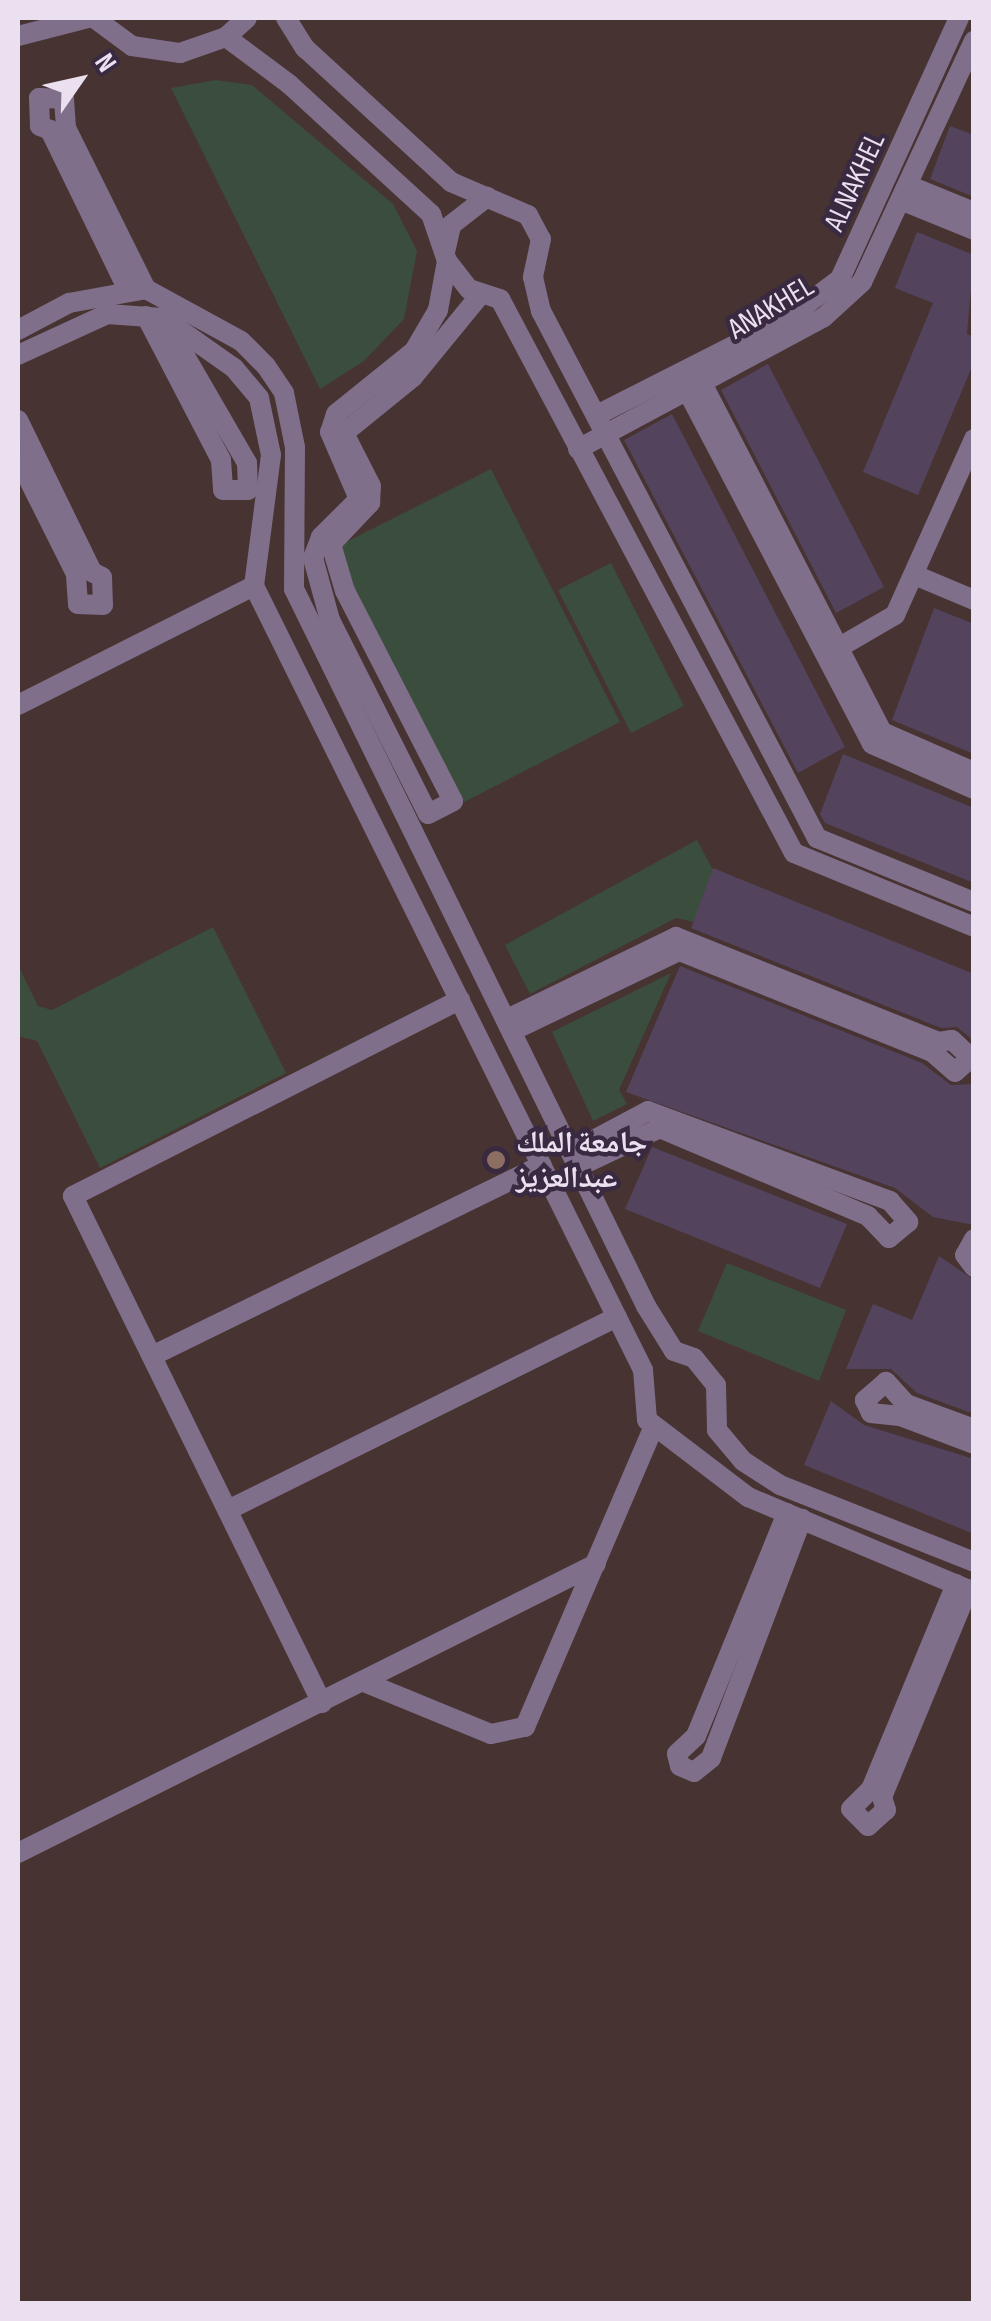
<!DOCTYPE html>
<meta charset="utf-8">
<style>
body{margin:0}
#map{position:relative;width:991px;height:2321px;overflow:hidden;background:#392a42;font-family:"Sofia Sans Condensed","Noto Naskh Arabic",sans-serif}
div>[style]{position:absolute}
.education>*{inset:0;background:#473332}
.green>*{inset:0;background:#3b4d3d}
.building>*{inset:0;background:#53435d}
.minor>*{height:20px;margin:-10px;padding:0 10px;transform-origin:10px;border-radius:10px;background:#806f8b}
.dots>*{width:28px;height:28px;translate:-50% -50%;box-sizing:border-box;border:5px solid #392a42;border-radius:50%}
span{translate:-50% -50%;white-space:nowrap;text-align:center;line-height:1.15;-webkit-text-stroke:9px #392a42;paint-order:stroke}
.street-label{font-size:30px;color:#eae0f0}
.poi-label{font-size:30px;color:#eae0f0;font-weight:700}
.left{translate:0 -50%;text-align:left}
.frame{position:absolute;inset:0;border:20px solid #eae0f0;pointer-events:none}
.north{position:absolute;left:30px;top:30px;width:100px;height:100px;-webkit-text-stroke:8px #392a42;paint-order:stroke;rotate:56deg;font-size:28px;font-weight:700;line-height:40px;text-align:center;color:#eae0f0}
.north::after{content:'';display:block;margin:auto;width:35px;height:45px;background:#eae0f0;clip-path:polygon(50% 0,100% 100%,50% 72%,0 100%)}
</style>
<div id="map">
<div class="education">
<i style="clip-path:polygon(18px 18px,973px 18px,973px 2303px,18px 2303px)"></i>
</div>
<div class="green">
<i style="clip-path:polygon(216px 80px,252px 85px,393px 204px,417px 251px,404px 319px,364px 361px,320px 389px,171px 88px)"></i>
<i style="clip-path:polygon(491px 469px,620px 722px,464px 802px,334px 548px)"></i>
<i style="clip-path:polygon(611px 563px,684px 706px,631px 733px,558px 590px)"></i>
<i style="clip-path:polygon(697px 840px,713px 870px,694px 922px,676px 918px,530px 994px,505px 945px)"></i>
<i style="clip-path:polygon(213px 927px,286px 1073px,100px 1168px,37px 1041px,18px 1036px,18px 965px,38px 1006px,52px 1010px)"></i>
<i style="clip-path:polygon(671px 973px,619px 1090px,627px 1104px,593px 1121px,552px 1032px)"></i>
<i style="clip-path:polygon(727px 1263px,846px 1310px,819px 1381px,698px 1331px)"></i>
</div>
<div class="building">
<i style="clip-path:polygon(950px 126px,974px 135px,974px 197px,930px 179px)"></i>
<i style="clip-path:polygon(917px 232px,974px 255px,967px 334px,974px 337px,974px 362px,918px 495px,863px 472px,933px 303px,895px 288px)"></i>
<i style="clip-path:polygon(768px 364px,884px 587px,836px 613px,721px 390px)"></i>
<i style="clip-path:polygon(672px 414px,845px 747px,798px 773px,624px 440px)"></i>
<i style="clip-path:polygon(934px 608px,974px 624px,974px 754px,892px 720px)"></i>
<i style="clip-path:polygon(843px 754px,974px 808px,974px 883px,825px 823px,820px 814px)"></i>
<i style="clip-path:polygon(713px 868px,974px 974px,974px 1041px,957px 1027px,941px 1028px,691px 928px)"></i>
<i style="clip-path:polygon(680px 966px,922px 1063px,951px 1085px,974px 1084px,974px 1225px,933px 1217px,895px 1188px,626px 1092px)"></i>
<i style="clip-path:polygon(652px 1147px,847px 1224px,820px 1288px,625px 1209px)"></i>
<i style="clip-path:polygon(939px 1256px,974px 1280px,974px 1414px,917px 1393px,891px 1369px,846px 1369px,873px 1304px,912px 1320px)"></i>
<i style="clip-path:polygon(831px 1401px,864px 1425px,974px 1459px,974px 1534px,804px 1465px)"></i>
</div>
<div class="minor">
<i style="left:94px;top:18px;width:47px;rotate:36.4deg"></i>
<i style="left:132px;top:46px;width:49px;rotate:8.3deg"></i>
<i style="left:180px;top:53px;width:49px;rotate:-19.2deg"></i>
<i style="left:226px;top:37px;width:28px;rotate:-42deg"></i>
<i style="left:286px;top:18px;width:36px;rotate:58deg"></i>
<i style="left:305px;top:48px;width:198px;rotate:42.5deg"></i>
<i style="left:451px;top:182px;width:84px;rotate:23.2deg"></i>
<i style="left:528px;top:215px;width:27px;rotate:62deg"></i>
<i style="left:541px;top:239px;width:39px;rotate:102deg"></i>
<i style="left:533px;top:277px;width:35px;rotate:77deg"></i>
<i style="left:541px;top:311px;width:595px;rotate:62.36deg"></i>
<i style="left:817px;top:838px;width:170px;rotate:22.2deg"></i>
<i style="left:18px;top:36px;width:72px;rotate:-14.4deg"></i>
<i style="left:226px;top:37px;width:79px;rotate:36.7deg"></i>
<i style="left:289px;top:84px;width:193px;rotate:42.5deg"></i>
<i style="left:431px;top:214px;width:50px;rotate:71.2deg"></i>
<i style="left:447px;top:261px;width:36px;rotate:52deg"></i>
<i style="left:469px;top:289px;width:33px;rotate:18deg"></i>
<i style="left:500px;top:299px;width:627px;rotate:62.05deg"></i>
<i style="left:794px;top:853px;width:195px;rotate:22.3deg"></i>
<i style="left:910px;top:186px;width:69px;rotate:22.1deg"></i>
<i style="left:903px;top:201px;width:77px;rotate:22.2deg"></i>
<i style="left:445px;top:252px;width:28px;rotate:-77deg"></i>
<i style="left:451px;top:225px;width:46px;rotate:-37.9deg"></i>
<i style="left:447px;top:261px;width:50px;rotate:100.4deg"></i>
<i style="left:438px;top:310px;width:48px;rotate:120.3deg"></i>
<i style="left:414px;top:351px;width:100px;rotate:141.1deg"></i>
<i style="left:336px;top:414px;width:19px;rotate:108deg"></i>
<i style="left:330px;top:432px;width:73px;rotate:66.6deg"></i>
<i style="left:359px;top:499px;width:54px;rotate:135deg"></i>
<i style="left:321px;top:537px;width:22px;rotate:111deg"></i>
<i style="left:313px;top:558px;width:64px;rotate:74.7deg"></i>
<i style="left:330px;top:620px;width:217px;rotate:63.2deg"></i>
<i style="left:428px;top:814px;width:28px;rotate:-27deg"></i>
<i style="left:453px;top:801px;width:236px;rotate:-117.2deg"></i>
<i style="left:345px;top:591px;width:49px;rotate:-106.6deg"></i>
<i style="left:331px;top:544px;width:57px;rotate:-46.4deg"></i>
<i style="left:370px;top:503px;width:17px;rotate:-87deg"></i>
<i style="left:371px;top:486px;width:59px;rotate:-117deg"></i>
<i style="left:344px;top:433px;width:89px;rotate:-39.1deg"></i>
<i style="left:413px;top:377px;width:106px;rotate:-50.7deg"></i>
<i style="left:127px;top:288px;width:176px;rotate:-116deg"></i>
<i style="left:50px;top:130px;width:11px;rotate:-158deg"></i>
<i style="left:40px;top:126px;width:28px;rotate:-92deg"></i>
<i style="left:39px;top:98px;width:25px;rotate:2deg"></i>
<i style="left:64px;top:99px;width:29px;rotate:86deg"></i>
<i style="left:66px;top:128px;width:180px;rotate:63.6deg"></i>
<i style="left:146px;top:316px;width:162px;rotate:62.5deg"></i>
<i style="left:221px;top:460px;width:30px;rotate:86deg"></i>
<i style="left:223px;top:490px;width:25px"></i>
<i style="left:248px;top:490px;width:27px;rotate:-92deg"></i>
<i style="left:247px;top:463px;width:162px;rotate:-120.1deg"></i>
<i style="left:18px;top:330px;width:58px;rotate:-27.9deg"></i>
<i style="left:69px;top:303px;width:78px;rotate:-10.3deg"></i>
<i style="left:146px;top:289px;width:108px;rotate:28.7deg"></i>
<i style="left:241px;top:341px;width:35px;rotate:45deg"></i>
<i style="left:266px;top:366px;width:32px;rotate:56deg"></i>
<i style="left:284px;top:393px;width:55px;rotate:78.5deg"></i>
<i style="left:295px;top:447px;width:142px;rotate:90.4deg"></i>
<i style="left:294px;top:589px;width:799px;rotate:63.85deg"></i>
<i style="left:646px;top:1306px;width:53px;rotate:58.1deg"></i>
<i style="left:674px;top:1351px;width:21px;rotate:19deg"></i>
<i style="left:694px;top:1358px;width:35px;rotate:51deg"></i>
<i style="left:716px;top:1385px;width:45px;rotate:88.7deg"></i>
<i style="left:717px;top:1430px;width:40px;rotate:50deg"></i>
<i style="left:743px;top:1461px;width:44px;rotate:33deg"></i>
<i style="left:780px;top:1485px;width:209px;rotate:21.6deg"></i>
<i style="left:18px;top:355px;width:98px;rotate:-24.7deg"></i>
<i style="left:107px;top:314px;width:56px;rotate:4.1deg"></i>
<i style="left:163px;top:318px;width:87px;rotate:35.2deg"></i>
<i style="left:234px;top:368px;width:39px;rotate:50deg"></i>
<i style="left:259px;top:398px;width:58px;rotate:78.1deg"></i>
<i style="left:271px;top:455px;width:132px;rotate:97.4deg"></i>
<i style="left:254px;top:586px;width:875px;rotate:63.61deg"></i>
<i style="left:643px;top:1370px;width:50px;rotate:85.4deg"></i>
<i style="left:647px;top:1420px;width:127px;rotate:37.3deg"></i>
<i style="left:748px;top:1497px;width:245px;rotate:22.8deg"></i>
<i style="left:702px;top:383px;width:393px;rotate:62.7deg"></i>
<i style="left:882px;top:732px;width:100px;rotate:23.5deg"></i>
<i style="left:687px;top:390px;width:399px;rotate:62.4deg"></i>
<i style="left:872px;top:744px;width:111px;rotate:23.8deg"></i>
<i style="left:597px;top:415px;width:214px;rotate:-26.9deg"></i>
<i style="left:788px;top:318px;width:65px;rotate:-36.9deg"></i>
<i style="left:840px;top:279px;width:287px;rotate:-65.5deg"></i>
<i style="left:18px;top:420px;width:169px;rotate:64deg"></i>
<i style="left:92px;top:572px;width:11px;rotate:27deg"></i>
<i style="left:102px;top:577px;width:28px;rotate:88deg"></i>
<i style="left:103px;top:605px;width:25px;rotate:-178deg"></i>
<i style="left:78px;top:604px;width:30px;rotate:-94deg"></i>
<i style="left:76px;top:574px;width:130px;rotate:-116.6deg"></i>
<i style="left:578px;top:449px;width:279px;rotate:-28.2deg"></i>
<i style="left:824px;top:317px;width:52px;rotate:-42.6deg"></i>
<i style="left:862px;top:282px;width:266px;rotate:-65.1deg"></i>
<i style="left:917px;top:576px;width:62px;rotate:22.8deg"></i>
<i style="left:838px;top:648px;width:66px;rotate:-30.1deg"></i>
<i style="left:895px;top:615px;width:193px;rotate:-65.8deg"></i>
<i style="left:18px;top:705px;width:264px;rotate:-26.8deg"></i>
<i style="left:507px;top:1019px;width:188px;rotate:-25.9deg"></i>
<i style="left:676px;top:937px;width:283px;rotate:21.8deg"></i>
<i style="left:939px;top:1042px;width:13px;rotate:-9deg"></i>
<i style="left:952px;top:1040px;width:26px;rotate:43deg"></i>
<i style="left:971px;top:1058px;width:21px;rotate:139deg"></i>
<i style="left:955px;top:1072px;width:30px;rotate:-139deg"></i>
<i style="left:932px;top:1052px;width:272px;rotate:-158.2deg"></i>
<i style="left:679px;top:951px;width:185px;rotate:154.4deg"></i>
<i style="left:571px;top:1152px;width:87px;rotate:-28deg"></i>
<i style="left:648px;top:1111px;width:258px;rotate:20.4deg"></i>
<i style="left:890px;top:1201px;width:28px;rotate:49deg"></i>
<i style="left:908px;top:1222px;width:25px;rotate:140deg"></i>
<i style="left:889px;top:1238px;width:30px;rotate:-134deg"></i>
<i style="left:868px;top:1216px;width:226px;rotate:-157.1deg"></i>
<i style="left:660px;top:1128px;width:91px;rotate:154.6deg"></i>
<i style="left:974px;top:1239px;width:18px;rotate:119deg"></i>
<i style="left:965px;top:1255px;width:15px;rotate:53deg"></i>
<i style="left:152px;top:1356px;width:434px;rotate:-26.1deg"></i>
<i style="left:974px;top:1429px;width:72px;rotate:-159.8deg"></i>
<i style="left:906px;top:1404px;width:30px;rotate:-132deg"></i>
<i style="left:886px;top:1382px;width:28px;rotate:139deg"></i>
<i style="left:865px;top:1400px;width:14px;rotate:65deg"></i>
<i style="left:871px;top:1413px;width:29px;rotate:6deg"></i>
<i style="left:900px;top:1416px;width:79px;rotate:20.7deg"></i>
<i style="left:228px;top:1510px;width:434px;rotate:-26.4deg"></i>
<i style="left:787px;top:1513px;width:241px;rotate:112.2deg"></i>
<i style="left:696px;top:1736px;width:26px;rotate:137deg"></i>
<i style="left:677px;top:1754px;width:12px;rotate:76deg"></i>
<i style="left:680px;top:1766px;width:15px;rotate:23deg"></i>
<i style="left:694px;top:1772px;width:22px;rotate:-39deg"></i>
<i style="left:711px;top:1758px;width:256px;rotate:-69.2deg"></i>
<i style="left:956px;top:1584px;width:222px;rotate:112.5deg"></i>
<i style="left:871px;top:1789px;width:28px;rotate:135deg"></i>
<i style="left:851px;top:1809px;width:24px;rotate:45deg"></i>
<i style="left:868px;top:1826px;width:24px;rotate:-42deg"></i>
<i style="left:886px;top:1810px;width:14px;rotate:-107deg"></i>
<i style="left:882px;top:1797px;width:225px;rotate:-67.5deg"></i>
<i style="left:364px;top:1682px;width:137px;rotate:22.3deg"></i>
<i style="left:491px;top:1734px;width:35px;rotate:-12deg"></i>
<i style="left:525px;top:1727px;width:327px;rotate:-66.8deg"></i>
<i style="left:322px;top:1703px;width:565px;rotate:-116.16deg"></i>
<i style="left:73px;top:1196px;width:434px;rotate:-26.9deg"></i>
<i style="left:18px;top:1853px;width:646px;rotate:-26.57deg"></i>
</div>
<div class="dots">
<i style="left:496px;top:1160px;background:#8d6e63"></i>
</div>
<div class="street-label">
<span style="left:855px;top:182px;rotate:-65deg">ALNAKHEL</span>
<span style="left:771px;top:308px;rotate:-31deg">ANAKHEL</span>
</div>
<div class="poi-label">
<span class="left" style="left:516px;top:1160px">جامعة الملك<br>عبدالعزيز</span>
</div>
<div class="frame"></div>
<div class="north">N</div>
</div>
